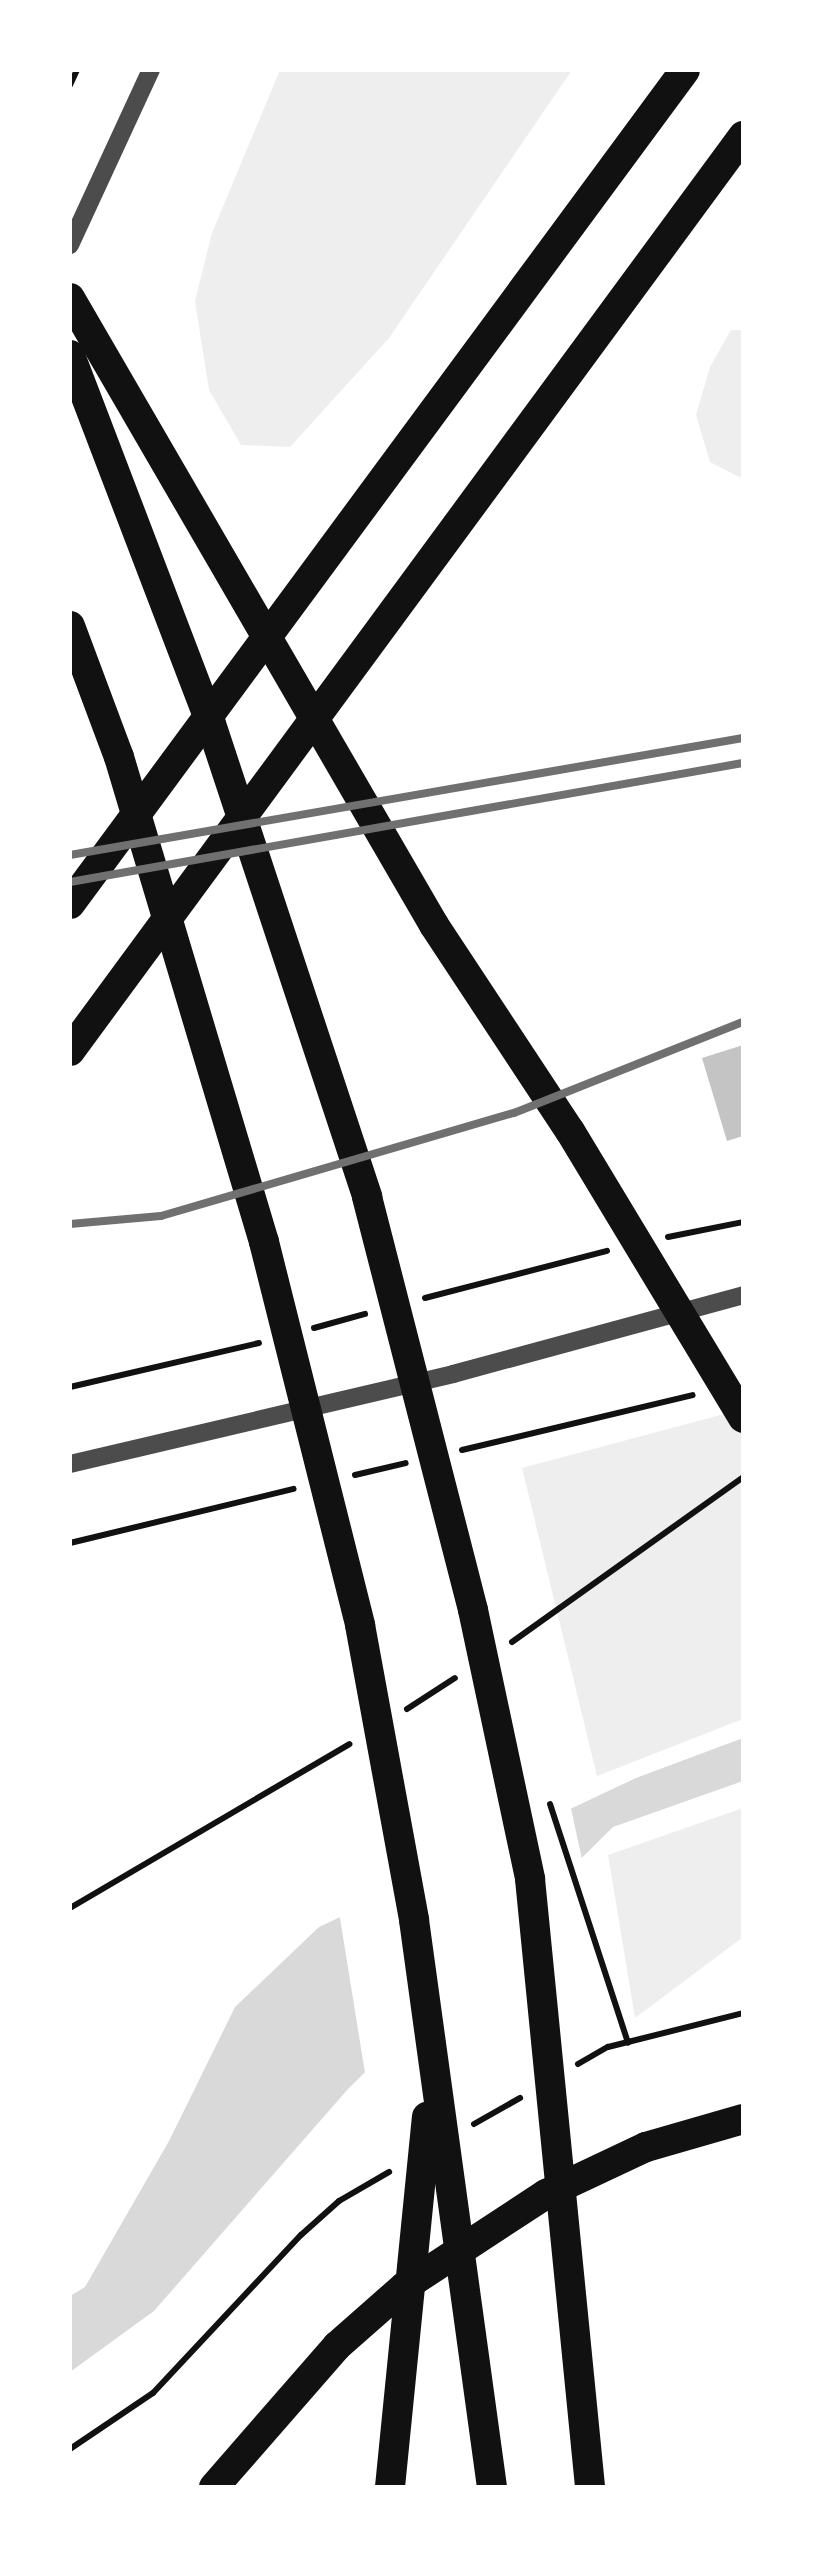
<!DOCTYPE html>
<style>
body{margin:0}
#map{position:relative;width:813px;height:2557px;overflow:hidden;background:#fff;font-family:"Space Grotesk",sans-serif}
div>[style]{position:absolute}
.green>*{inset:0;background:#eee}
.water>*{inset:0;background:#d9d9d9}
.pier>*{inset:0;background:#fff}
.building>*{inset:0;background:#c4c4c4}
.path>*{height:6px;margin:-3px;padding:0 3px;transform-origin:3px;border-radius:3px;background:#111}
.tertiary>*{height:18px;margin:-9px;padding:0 9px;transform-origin:9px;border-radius:9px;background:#4c4c4c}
.motorway>*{height:30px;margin:-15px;padding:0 15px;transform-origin:15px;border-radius:15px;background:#111}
.rail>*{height:8px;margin:-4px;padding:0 4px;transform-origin:4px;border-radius:4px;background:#707070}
span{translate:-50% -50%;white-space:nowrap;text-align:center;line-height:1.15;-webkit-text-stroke:9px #fff;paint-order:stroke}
.frame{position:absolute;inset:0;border:72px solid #fff;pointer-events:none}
</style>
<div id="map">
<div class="green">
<i style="clip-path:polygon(280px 70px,572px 70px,389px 338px,290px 447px,241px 445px,209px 390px,195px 301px,212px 233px)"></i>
<i style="clip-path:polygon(731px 330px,743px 330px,743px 479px,710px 462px,696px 415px,710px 367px)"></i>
<i style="clip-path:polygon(743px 1409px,743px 1719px,597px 1776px,522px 1468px)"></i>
<i style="clip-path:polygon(743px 1808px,743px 1937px,635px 2018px,608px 1855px)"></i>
</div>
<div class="water">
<i style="clip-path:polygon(743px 1738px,743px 1781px,613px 1827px,348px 2089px,154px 2311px,70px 2372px,70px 2296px,85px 2287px,169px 2141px,235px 2007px,319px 1927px,636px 1778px)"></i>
</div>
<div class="pier">
<i style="clip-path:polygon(570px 1804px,583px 1864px,366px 2079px,339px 1912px)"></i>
</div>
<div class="building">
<i style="clip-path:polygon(743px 1045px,743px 1136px,727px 1141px,702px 1058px)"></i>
</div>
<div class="path">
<i style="left:70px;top:85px;width:17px;rotate:-65deg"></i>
<i style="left:668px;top:1237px;width:76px;rotate:-11.3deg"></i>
<i style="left:425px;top:1298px;width:188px;rotate:-14.5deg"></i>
<i style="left:314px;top:1328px;width:53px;rotate:-15.4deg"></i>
<i style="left:70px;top:1387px;width:194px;rotate:-13.1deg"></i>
<i style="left:462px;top:1450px;width:237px;rotate:-13.4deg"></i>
<i style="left:355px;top:1475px;width:52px;rotate:-13.2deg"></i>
<i style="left:70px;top:1543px;width:230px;rotate:-13.6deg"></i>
<i style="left:512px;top:1642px;width:284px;rotate:-35.5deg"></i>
<i style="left:407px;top:1709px;width:57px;rotate:-32.9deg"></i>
<i style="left:550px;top:1804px;width:251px;rotate:71.9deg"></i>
<i style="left:70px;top:1908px;width:324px;rotate:-30.4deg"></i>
<i style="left:578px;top:2064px;width:34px;rotate:-30deg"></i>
<i style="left:608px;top:2047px;width:139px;rotate:-14.1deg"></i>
<i style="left:474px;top:2124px;width:53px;rotate:-29.5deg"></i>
<i style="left:70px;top:2449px;width:100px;rotate:-34deg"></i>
<i style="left:153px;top:2393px;width:216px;rotate:-46.9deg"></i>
<i style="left:301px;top:2235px;width:51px;rotate:-41.8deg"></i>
<i style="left:339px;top:2201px;width:58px;rotate:-30.1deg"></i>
</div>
<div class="tertiary">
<i style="left:70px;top:245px;width:193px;rotate:-65.2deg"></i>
<i style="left:70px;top:1464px;width:393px;rotate:-13.2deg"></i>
<i style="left:453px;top:1374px;width:301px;rotate:-15.2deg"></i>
</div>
<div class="motorway">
<i style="left:70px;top:298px;width:725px;rotate:59.86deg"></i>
<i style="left:434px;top:925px;width:247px;rotate:56.6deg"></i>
<i style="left:570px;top:1131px;width:335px;rotate:58.9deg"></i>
<i style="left:70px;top:355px;width:395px;rotate:69.1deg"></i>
<i style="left:211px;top:724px;width:498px;rotate:71.7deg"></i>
<i style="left:367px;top:1197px;width:426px;rotate:75.6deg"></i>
<i style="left:473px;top:1610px;width:275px;rotate:78deg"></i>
<i style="left:530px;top:1879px;width:611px;rotate:84.36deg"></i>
<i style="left:70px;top:626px;width:140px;rotate:69.5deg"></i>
<i style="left:119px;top:757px;width:506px;rotate:73.35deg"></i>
<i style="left:264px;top:1242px;width:395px;rotate:75.9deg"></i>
<i style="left:360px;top:1625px;width:300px;rotate:79.6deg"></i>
<i style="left:414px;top:1920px;width:572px;rotate:82.17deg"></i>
<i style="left:70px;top:904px;width:1036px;rotate:-53.59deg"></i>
<i style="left:70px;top:1051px;width:1136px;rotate:-53.66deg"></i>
<i style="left:214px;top:2487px;width:187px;rotate:-48.9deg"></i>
<i style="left:337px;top:2346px;width:89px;rotate:-41.4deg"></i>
<i style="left:404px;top:2287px;width:170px;rotate:-33.2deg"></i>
<i style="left:546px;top:2194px;width:110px;rotate:-25.2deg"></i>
<i style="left:646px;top:2147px;width:101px;rotate:-16.1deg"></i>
<i style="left:390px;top:2487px;width:372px;rotate:-84.3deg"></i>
</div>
<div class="rail">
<i style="left:70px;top:855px;width:683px;rotate:-9.86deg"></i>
<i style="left:70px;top:882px;width:683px;rotate:-10.03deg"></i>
<i style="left:70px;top:1224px;width:91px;rotate:-5deg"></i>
<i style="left:161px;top:1216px;width:368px;rotate:-16.3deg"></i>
<i style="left:514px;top:1113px;width:246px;rotate:-21.7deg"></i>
</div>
<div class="frame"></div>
</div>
